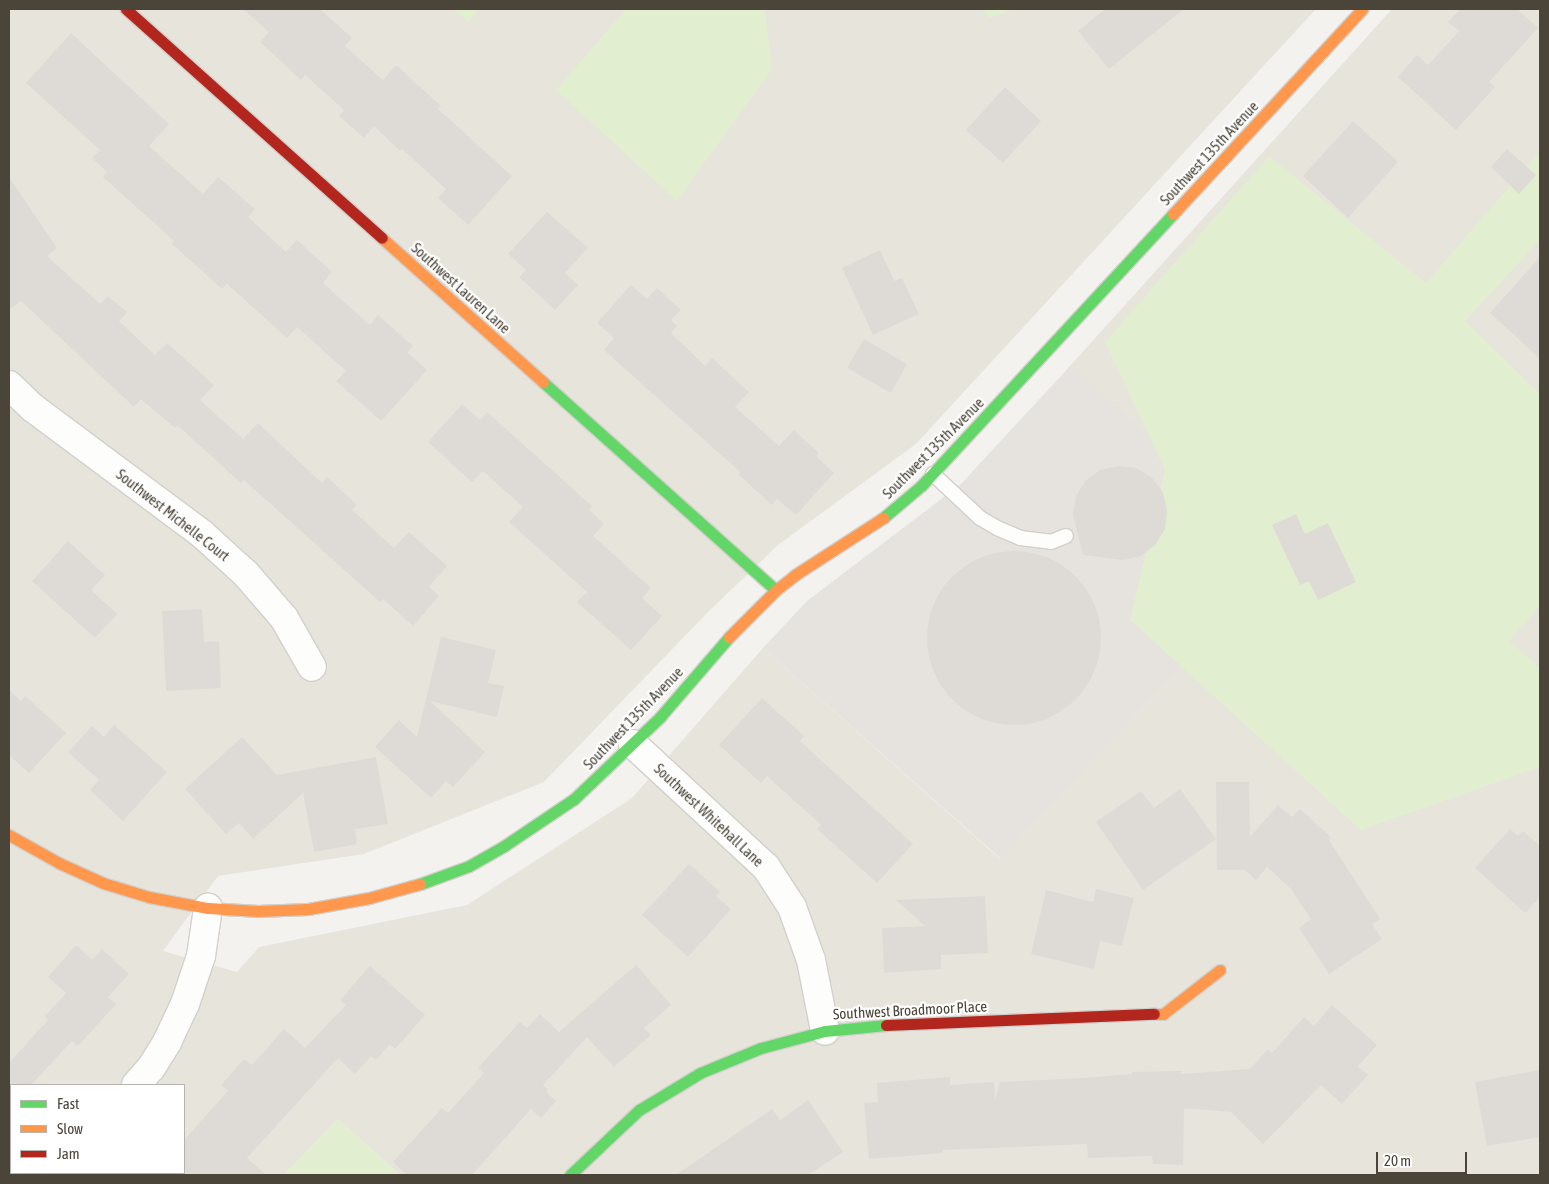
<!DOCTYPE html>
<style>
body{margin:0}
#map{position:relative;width:1549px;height:1184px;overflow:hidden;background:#f4f2ee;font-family:"Asap Condensed",sans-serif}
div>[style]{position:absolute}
.residential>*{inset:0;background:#e7e4dc}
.industrial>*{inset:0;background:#e6e2de}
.green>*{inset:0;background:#e1eecf}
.building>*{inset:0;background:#dedbd6}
.round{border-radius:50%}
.roads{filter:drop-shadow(1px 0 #d2d0cb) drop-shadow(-1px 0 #d2d0cb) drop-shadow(0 1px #d2d0cb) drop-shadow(0 -1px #d2d0cb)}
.lane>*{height:14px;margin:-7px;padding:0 7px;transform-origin:7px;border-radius:7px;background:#fdfdfc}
.street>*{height:28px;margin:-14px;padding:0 14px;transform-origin:14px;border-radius:14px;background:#fdfdfc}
.fast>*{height:11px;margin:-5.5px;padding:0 5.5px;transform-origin:5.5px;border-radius:5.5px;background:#63d668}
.slow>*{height:11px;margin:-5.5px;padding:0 5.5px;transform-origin:5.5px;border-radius:5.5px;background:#ff974d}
.jam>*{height:11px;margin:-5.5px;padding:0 5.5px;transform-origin:5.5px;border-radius:5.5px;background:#b3261e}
span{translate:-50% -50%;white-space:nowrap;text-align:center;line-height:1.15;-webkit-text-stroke:4.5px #fff;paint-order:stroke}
.street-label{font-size:15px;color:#4b4439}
.frame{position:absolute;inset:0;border:10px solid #4b4439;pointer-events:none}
.legend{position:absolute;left:10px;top:1084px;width:175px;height:90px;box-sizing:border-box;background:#fff;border:1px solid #b7b4b0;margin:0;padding:6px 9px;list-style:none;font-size:15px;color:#4b4439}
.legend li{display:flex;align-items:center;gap:10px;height:25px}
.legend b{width:25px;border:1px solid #b7b4b0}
.scale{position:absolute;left:1376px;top:1152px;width:91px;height:22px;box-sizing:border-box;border:2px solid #4b4439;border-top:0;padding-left:6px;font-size:15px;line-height:18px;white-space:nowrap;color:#4b4439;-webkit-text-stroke:4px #fff;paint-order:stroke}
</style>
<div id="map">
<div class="residential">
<i style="clip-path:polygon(evenodd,9px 9px,1316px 9px,916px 444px,778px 545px,710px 610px,544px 782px,364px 854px,218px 876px,163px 951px,237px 972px,259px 947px,467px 905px,632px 798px,763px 648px,1000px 859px,1069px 367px,1392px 9px,1540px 9px,1540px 1175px,400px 1175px,338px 1119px,284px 1175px,9px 1175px,9px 9px,11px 1085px,184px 1085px,184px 1173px,11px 1173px,11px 1085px)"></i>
</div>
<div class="industrial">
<i style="clip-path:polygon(1071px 365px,1277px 554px,1173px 673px,1001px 859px,763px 648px,807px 601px,961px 484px)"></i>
</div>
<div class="green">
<i style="clip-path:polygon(452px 9px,480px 9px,469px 22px)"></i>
<i style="clip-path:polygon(626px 9px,765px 9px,772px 69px,677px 201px,556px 90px)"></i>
<i style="clip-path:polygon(981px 9px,1016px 9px,989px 18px)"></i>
<i style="clip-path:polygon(1540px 151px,1540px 240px,1465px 321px,1540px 394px,1540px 606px,1509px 641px,1540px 668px,1540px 767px,1361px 830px,1130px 620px,1165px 470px,1105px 342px,1269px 156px,1426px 283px)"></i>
<i style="clip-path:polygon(338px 1119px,400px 1175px,284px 1175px)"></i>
</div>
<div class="building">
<i style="clip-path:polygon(243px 9px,320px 9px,352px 38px,345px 46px,383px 80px,396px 65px,441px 106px,438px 109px,512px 176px,468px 225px,438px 198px,446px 189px,402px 149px,400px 151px,374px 126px,364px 138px,339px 116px,344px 110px,305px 75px,301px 80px,260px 42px,269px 32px)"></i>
<i style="clip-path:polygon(1105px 9px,1184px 9px,1109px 69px,1078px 31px)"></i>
<i style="clip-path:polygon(1460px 9px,1517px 9px,1538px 28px,1489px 82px,1495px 87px,1456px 130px,1398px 77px,1417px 55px,1428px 65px,1459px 31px,1448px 22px)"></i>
<i style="clip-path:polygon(71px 33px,169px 124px,149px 146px,203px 194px,218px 177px,255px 209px,248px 217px,286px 252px,297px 240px,332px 272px,323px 283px,370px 325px,378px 315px,413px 346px,407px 352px,427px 370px,381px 421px,336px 381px,346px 371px,297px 327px,287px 338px,227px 284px,222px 289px,172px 244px,174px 241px,103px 177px,107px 172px,92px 158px,100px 150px,26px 83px)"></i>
<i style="clip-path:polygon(1005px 87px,1041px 121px,1003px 163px,966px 130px)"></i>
<i style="clip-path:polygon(1353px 121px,1398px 162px,1348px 218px,1303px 176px)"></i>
<i style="clip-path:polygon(1507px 149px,1536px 175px,1519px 194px,1491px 167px)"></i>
<i style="clip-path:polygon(9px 177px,57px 248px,47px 256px,100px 304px,108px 296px,127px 312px,119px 321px,155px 355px,167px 343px,214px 385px,200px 400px,243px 439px,258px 423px,322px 483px,327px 477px,357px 505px,352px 510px,394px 548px,409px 532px,447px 566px,429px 587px,439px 596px,413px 626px,383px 599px,380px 602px,244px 480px,241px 483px,177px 425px,175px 428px,141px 399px,134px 407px,21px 301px,9px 310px)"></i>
<i style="clip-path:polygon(547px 212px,588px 248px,565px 273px,578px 285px,555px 310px,519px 277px,526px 270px,508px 254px)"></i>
<i style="clip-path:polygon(880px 250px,894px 281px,902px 278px,919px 314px,873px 335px,842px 268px)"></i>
<i style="clip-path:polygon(1540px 257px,1540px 359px,1490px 313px)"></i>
<i style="clip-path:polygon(631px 285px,647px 299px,657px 288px,681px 310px,671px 320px,677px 326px,671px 333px,705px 366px,712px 358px,749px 392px,735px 407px,779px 446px,794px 430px,819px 453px,816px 456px,834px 473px,796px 515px,777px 499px,772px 505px,738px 474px,740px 472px,604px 350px,614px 338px,597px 323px)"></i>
<i style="clip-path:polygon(864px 339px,907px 364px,891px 393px,847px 368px)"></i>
<i style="clip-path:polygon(462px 404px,480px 420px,487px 412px,592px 506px,589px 510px,604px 524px,593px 536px,651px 588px,642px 598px,662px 616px,631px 650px,577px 602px,587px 592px,509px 522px,523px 507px,483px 471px,472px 482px,428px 442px)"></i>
<i style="clip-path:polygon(1118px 466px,1136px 468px,1152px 478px,1163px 492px,1167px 511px,1165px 529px,1156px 544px,1141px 556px,1123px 560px,1083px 555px,1073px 515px,1076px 497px,1085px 481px,1100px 470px)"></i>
<i style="clip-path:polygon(1296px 514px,1305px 534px,1328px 523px,1356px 582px,1318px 600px,1309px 581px,1300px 585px,1272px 525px)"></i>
<i style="clip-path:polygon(68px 541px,105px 575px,91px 590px,117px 614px,95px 638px,32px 581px)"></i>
<i class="round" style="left:927px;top:551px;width:174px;height:174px"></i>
<i style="clip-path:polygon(202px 609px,204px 642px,219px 641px,221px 688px,166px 691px,162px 611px)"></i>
<i style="clip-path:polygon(441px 637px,496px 650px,488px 683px,504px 686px,497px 717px,430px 701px,485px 752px,453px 787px,446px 781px,431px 798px,375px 747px,399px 720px,417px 737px)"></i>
<i style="clip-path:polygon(9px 690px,21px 701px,25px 696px,66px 733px,29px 773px,9px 755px)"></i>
<i style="clip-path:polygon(762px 698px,804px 736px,800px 741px,913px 844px,877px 883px,817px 829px,821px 825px,767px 776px,761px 783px,719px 745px)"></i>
<i style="clip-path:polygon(114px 725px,167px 772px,123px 821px,90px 790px,99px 780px,68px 752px,92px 726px,104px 737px)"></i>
<i style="clip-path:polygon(242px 737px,277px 775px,376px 757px,388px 824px,355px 829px,357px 844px,314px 852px,303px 793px,253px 839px,239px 823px,226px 834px,185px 789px)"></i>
<i style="clip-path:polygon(1216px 782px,1249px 782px,1250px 837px,1278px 805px,1292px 817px,1300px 809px,1331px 837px,1329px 840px,1380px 919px,1372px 924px,1382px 939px,1329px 974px,1299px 928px,1311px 919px,1291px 889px,1267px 867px,1256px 880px,1245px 870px,1217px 870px)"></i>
<i style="clip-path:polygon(1180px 789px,1216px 839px,1143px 890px,1096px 822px,1141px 791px,1154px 808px)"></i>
<i style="clip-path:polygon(1510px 829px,1518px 836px,1523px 831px,1540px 846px,1540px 897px,1525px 913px,1475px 868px)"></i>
<i style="clip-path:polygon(689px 864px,720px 892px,716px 896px,731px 909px,688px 957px,642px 915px)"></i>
<i style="clip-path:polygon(1096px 889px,1134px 898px,1122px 946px,1100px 941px,1094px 969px,1031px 954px,1046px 890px,1093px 902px)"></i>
<i style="clip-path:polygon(985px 896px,988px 953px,941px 955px,941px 969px,884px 973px,882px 928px,925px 926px,896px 900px)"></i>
<i style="clip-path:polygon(76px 945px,92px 960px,102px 949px,129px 974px,108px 997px,116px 1004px,78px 1046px,72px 1041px,31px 1085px,9px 1085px,9px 1063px,48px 1020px,45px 1016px,66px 993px,48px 977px)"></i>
<i style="clip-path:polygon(636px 965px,671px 1005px,644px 1028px,651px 1035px,614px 1067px,587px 1037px,543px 1085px,548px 1089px,546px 1092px,556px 1101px,541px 1118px,531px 1109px,472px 1175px,407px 1175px,393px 1162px,442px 1108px,448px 1113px,484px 1073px,478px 1068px,520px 1022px,527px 1028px,540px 1014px,559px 1032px)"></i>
<i style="clip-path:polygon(370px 966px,425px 1015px,395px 1049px,390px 1044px,376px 1060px,371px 1056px,355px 1074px,338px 1058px,247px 1158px,266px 1175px,184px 1175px,184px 1140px,228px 1091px,221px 1085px,244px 1059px,252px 1065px,284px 1029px,305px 1048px,346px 1005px,340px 1000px)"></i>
<i style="clip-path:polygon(1332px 1005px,1377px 1045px,1358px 1066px,1368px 1075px,1342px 1104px,1321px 1085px,1263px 1144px,1231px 1112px,1184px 1108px,1183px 1165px,1153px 1164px,1152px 1156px,1088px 1158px,1087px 1144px,943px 1150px,943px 1153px,869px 1159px,864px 1103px,878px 1102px,877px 1083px,950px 1077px,950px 1085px,994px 1082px,995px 1100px,1000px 1082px,1083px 1078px,1132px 1074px,1132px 1072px,1181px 1071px,1181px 1074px,1250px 1069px,1268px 1049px,1272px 1053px,1304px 1017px,1314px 1026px)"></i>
<i style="clip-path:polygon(1540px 1070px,1540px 1137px,1487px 1146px,1475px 1082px)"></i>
<i style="clip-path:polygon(808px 1100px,843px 1152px,808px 1175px,676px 1175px,772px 1109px,780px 1120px)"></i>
</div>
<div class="roads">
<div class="lane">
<i style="left:933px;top:474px;width:64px;rotate:43.1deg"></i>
<i style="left:980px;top:518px;width:20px;rotate:30deg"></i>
<i style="left:997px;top:528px;width:25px;rotate:23deg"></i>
<i style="left:1020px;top:538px;width:31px;rotate:7deg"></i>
<i style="left:1051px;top:542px;width:16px;rotate:-22deg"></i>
</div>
<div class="street">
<i style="left:9px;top:385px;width:33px;rotate:44deg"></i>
<i style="left:33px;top:408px;width:211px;rotate:36.7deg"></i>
<i style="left:202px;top:534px;width:59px;rotate:42.3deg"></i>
<i style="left:246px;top:574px;width:58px;rotate:49.2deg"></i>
<i style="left:284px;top:618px;width:56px;rotate:60.3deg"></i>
<i style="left:633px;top:744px;width:181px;rotate:42.8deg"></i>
<i style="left:766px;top:867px;width:48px;rotate:57deg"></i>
<i style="left:792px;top:907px;width:56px;rotate:70.3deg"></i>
<i style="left:811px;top:960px;width:72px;rotate:78.8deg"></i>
<i style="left:136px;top:1085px;width:23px;rotate:-49deg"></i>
<i style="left:151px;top:1068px;width:31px;rotate:-58deg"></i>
<i style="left:167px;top:1042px;width:42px;rotate:-64.7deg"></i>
<i style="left:185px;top:1004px;width:51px;rotate:-71.6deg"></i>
<i style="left:201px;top:956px;width:49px;rotate:-81.7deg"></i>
<i style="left:54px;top:1175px;width:3px;rotate:-45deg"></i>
</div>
<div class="fast">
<i style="left:543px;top:382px;width:312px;rotate:41.8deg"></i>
<i style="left:883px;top:518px;width:51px;rotate:-40.2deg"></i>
<i style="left:922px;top:485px;width:369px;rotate:-47.2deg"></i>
<i style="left:420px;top:884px;width:52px;rotate:-20.2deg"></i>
<i style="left:469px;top:866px;width:40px;rotate:-29.7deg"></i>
<i style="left:504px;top:846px;width:84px;rotate:-33.9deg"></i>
<i style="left:574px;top:799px;width:119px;rotate:-43.6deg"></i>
<i style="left:660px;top:717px;width:106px;rotate:-49.2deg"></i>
<i style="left:570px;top:1175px;width:95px;rotate:-43.3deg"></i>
<i style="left:639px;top:1110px;width:71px;rotate:-31.2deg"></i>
<i style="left:700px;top:1073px;width:66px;rotate:-22.3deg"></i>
<i style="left:761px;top:1048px;width:66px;rotate:-14.9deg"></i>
<i style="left:825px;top:1031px;width:61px;rotate:-5.6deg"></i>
</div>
<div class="slow">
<i style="left:1173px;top:214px;width:279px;rotate:-47.3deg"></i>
<i style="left:382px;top:238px;width:216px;rotate:41.8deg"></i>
<i style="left:729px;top:637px;width:66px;rotate:-45deg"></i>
<i style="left:776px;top:590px;width:24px;rotate:-38deg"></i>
<i style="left:795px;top:575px;width:105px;rotate:-32.9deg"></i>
<i style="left:9px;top:835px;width:57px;rotate:29.2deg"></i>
<i style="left:59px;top:863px;width:48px;rotate:24.4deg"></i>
<i style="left:103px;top:883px;width:48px;rotate:16.9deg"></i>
<i style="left:149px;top:897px;width:60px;rotate:10.6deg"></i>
<i style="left:208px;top:908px;width:50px;rotate:3.4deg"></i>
<i style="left:258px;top:911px;width:50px;rotate:-2.3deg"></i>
<i style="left:308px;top:909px;width:62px;rotate:-10.2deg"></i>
<i style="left:369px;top:898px;width:53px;rotate:-15.4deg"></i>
<i style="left:1154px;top:1014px;width:9px"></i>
<i style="left:1163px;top:1014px;width:72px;rotate:-37.7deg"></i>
</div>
<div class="jam">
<i style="left:126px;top:9px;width:343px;rotate:41.8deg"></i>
<i style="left:886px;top:1025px;width:268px;rotate:-2.4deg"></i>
</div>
</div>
<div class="street-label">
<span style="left:1209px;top:153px;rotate:-47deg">Southwest 135th Avenue</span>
<span style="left:461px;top:288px;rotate:42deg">Southwest Lauren Lane</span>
<span style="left:933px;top:448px;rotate:-45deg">Southwest 135th Avenue</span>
<span style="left:173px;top:515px;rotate:38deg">Southwest Michelle Court</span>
<span style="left:633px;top:718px;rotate:-46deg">Southwest 135th Avenue</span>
<span style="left:709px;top:815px;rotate:43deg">Southwest Whitehall Lane</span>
<span style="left:910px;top:1010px;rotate:-3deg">Southwest Broadmoor Place</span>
</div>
<div class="frame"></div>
<ul class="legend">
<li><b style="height:6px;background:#63d668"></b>Fast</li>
<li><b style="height:6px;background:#ff974d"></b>Slow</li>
<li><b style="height:6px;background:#b3261e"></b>Jam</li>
</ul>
<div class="scale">20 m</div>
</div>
